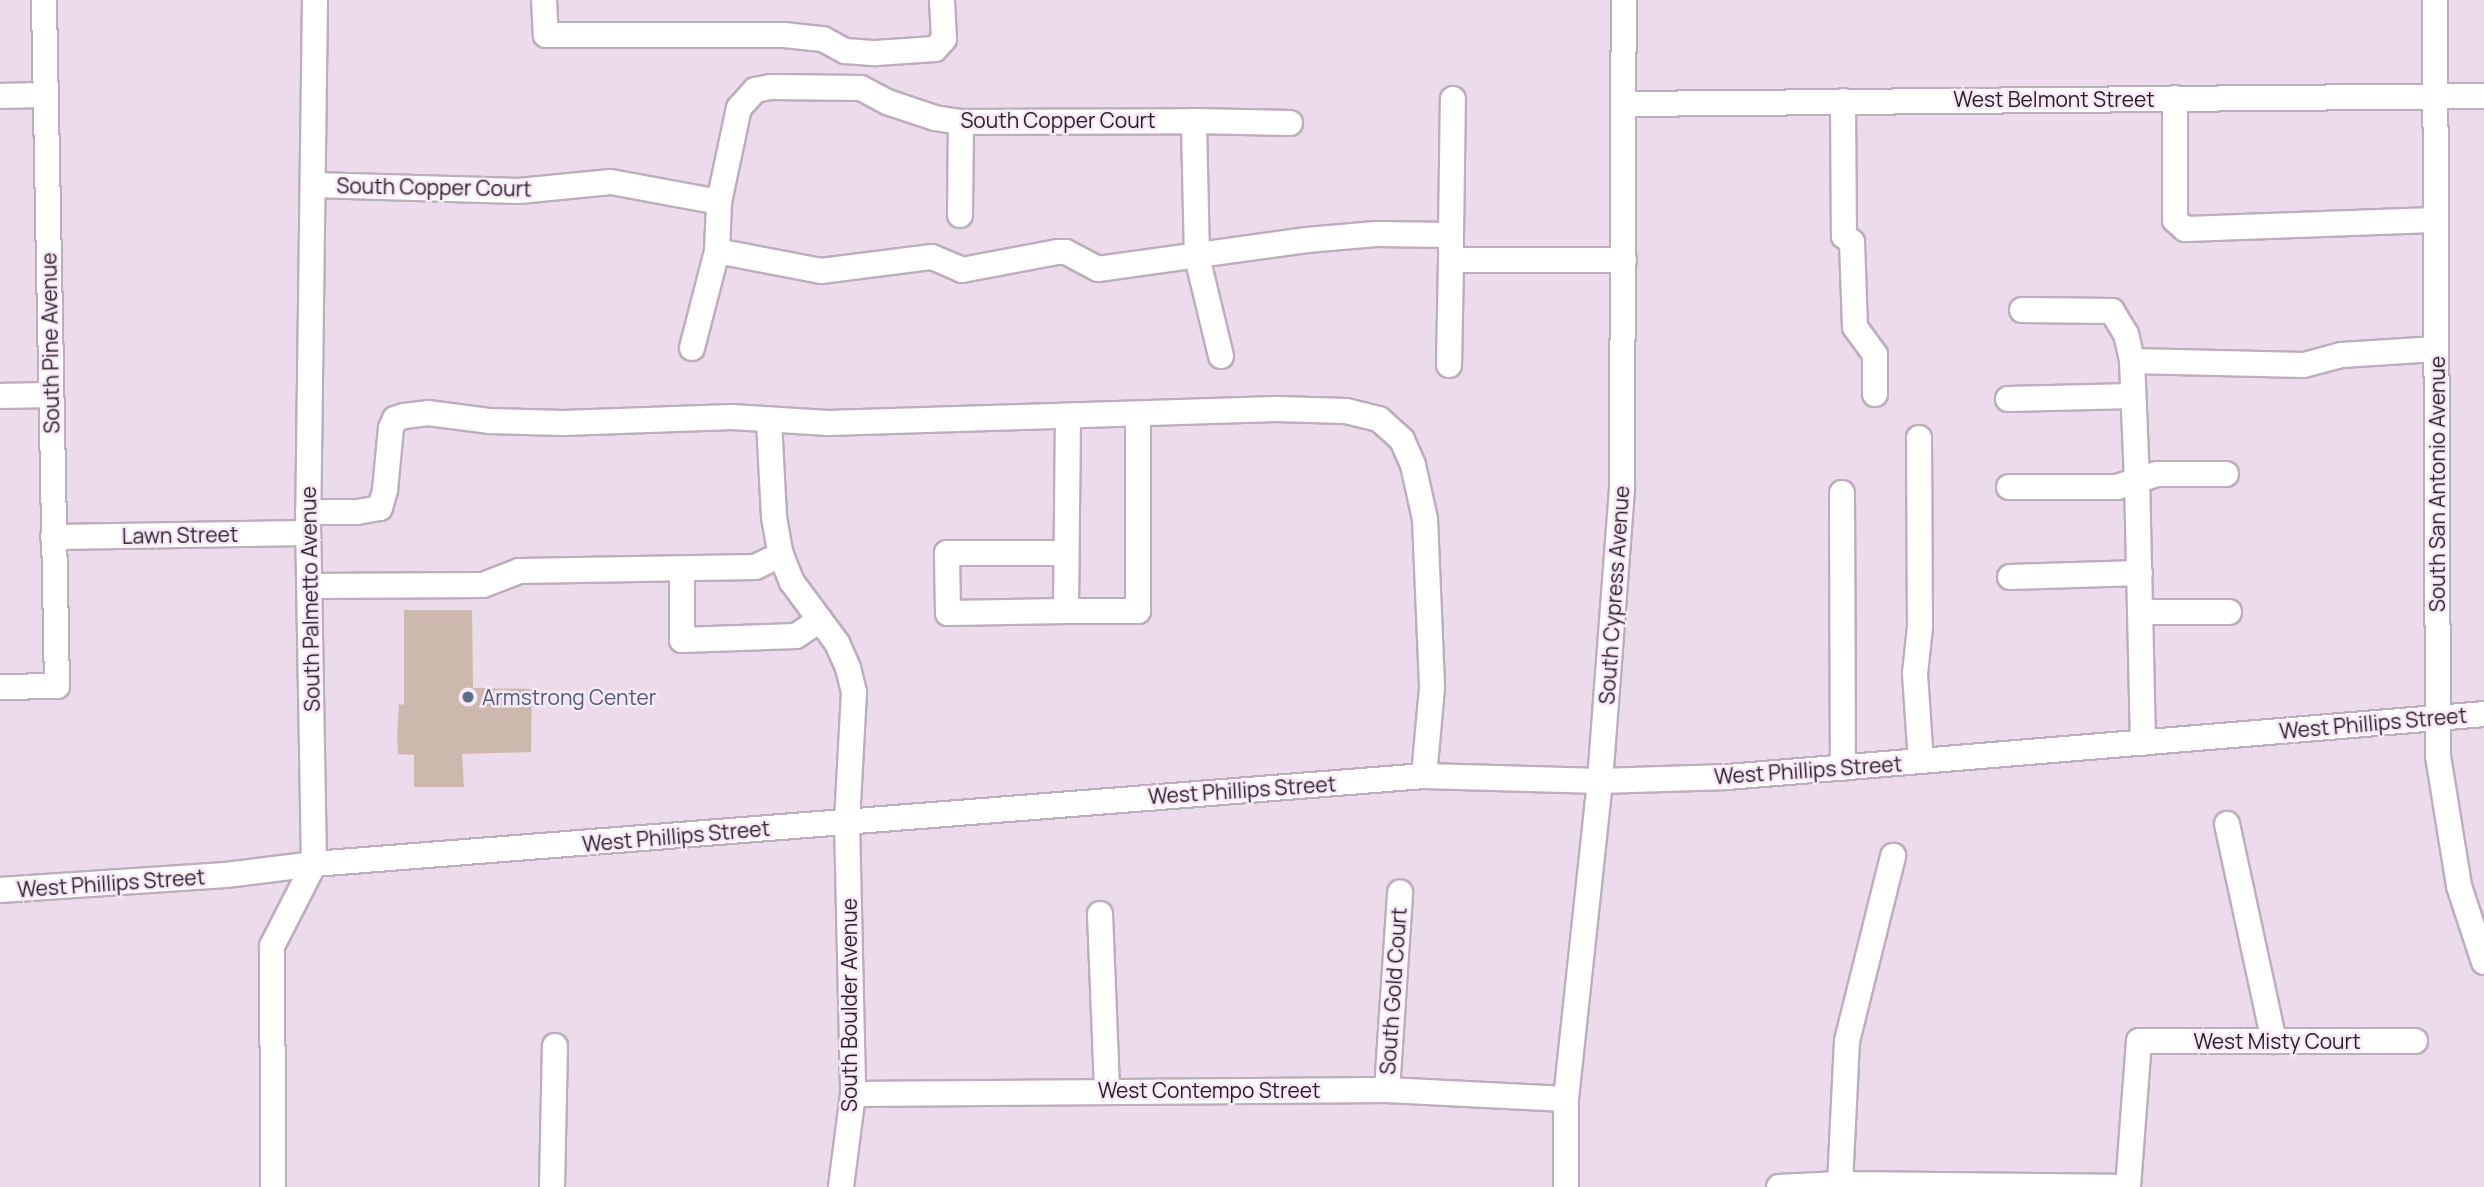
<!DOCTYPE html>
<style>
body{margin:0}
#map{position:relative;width:2484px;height:1187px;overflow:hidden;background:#ecdbea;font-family:Manrope,sans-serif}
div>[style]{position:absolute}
.building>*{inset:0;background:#ccb8ad}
.roads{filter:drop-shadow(2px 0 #beadbc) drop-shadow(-2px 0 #beadbc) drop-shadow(0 2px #beadbc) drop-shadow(0 -2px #beadbc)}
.minor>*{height:24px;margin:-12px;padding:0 12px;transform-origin:12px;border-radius:12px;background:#fff}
.dots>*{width:19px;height:19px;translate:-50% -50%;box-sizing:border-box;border:4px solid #f9e8f7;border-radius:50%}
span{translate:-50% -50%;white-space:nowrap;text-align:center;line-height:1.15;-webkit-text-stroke:5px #f9e8f7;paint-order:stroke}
.street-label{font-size:21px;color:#251f24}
.service-label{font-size:21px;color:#4e5e75}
.left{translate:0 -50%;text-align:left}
</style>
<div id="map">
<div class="building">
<i style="clip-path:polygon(404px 610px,472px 610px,473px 688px,532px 689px,531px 752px,462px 754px,464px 787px,414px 787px,414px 755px,398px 754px,397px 738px,399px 704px,404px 705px)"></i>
</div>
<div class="roads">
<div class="minor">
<i style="left:544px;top:0;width:35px;rotate:87deg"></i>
<i style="left:546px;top:35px;width:238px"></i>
<i style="left:784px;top:35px;width:39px;rotate:6deg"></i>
<i style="left:823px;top:39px;width:25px;rotate:29deg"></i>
<i style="left:845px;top:51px;width:31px;rotate:4deg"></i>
<i style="left:876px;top:53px;width:59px;rotate:-3.9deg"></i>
<i style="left:935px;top:49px;width:13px;rotate:-48deg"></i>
<i style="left:944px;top:39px;width:39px;rotate:-93deg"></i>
<i style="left:2435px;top:0;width:756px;rotate:89.77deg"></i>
<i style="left:2438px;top:756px;width:132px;rotate:80.8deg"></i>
<i style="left:2459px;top:886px;width:80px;rotate:71.8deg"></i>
<i style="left:0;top:96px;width:44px;rotate:-1.3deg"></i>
<i style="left:2175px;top:98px;width:122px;rotate:90deg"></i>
<i style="left:2175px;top:220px;width:13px;rotate:42deg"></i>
<i style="left:2185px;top:229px;width:250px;rotate:-2.1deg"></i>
<i style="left:1843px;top:101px;width:135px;rotate:89.6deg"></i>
<i style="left:1844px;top:236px;width:10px;rotate:37deg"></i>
<i style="left:1852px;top:242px;width:85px;rotate:88deg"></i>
<i style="left:1855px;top:327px;width:34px;rotate:54deg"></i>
<i style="left:1875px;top:355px;width:39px;rotate:90deg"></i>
<i style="left:1624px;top:104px;width:860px;rotate:-0.53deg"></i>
<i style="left:314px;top:185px;width:205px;rotate:1.7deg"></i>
<i style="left:519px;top:191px;width:92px;rotate:-5.6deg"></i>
<i style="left:611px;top:182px;width:110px;rotate:10.5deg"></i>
<i style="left:719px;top:202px;width:96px;rotate:-78deg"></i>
<i style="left:739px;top:108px;width:24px;rotate:-48deg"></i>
<i style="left:755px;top:90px;width:16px;rotate:-11deg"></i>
<i style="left:771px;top:87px;width:90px;rotate:0.6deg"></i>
<i style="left:861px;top:88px;width:30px;rotate:28deg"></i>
<i style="left:887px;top:102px;width:51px;rotate:18.4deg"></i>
<i style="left:935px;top:118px;width:26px;rotate:9deg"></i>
<i style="left:961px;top:122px;width:233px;rotate:-0.2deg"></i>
<i style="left:719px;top:202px;width:49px;rotate:92.3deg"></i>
<i style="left:717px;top:251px;width:106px;rotate:10.9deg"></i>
<i style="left:821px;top:271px;width:112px;rotate:-7.2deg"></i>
<i style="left:932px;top:257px;width:33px;rotate:23deg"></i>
<i style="left:962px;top:270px;width:97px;rotate:-10.7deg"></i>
<i style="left:1057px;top:252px;width:9px"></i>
<i style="left:1066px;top:252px;width:36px;rotate:28deg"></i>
<i style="left:1098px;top:269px;width:211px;rotate:-7.9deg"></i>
<i style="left:1307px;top:240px;width:69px;rotate:-5deg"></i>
<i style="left:1376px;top:234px;width:75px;rotate:0.8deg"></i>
<i style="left:1451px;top:235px;width:136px;rotate:-89.2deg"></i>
<i style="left:960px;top:215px;width:93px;rotate:-89.4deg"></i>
<i style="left:1451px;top:235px;width:25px;rotate:90deg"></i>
<i style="left:1451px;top:260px;width:173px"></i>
<i style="left:2022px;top:310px;width:90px;rotate:0.6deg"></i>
<i style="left:2112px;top:311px;width:27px;rotate:59deg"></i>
<i style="left:2126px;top:334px;width:28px;rotate:77deg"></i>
<i style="left:2132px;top:361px;width:117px;rotate:87.6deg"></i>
<i style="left:2137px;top:478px;width:265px;rotate:88.7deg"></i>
<i style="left:692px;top:348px;width:100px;rotate:-75.5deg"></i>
<i style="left:1221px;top:356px;width:102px;rotate:-103.6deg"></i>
<i style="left:1197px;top:257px;width:136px;rotate:-91.3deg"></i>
<i style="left:1194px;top:121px;width:96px;rotate:1.2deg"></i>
<i style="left:2132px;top:361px;width:172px;rotate:1.3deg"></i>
<i style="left:2304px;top:365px;width:39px;rotate:-15deg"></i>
<i style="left:2342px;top:355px;width:94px;rotate:-3.7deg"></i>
<i style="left:1449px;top:365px;width:105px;rotate:-88.9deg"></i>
<i style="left:0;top:396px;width:51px;rotate:-1.1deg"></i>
<i style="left:2008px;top:399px;width:125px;rotate:-1.4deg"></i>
<i style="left:1068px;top:417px;width:194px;rotate:90.6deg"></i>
<i style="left:1066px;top:611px;width:72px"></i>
<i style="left:1138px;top:611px;width:196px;rotate:-90deg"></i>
<i style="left:769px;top:421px;width:96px;rotate:87deg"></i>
<i style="left:774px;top:517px;width:39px;rotate:80deg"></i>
<i style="left:781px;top:555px;width:29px;rotate:68deg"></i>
<i style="left:792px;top:582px;width:76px;rotate:53.6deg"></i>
<i style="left:837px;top:643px;width:27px;rotate:66deg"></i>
<i style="left:848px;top:668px;width:25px;rotate:76deg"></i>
<i style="left:854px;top:692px;width:130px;rotate:93.1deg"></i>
<i style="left:847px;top:822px;width:272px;rotate:88.7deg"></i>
<i style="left:853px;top:1094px;width:94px;rotate:97.4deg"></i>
<i style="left:1919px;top:438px;width:189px;rotate:89.7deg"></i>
<i style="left:1920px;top:627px;width:47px;rotate:96.1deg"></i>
<i style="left:1915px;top:674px;width:87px;rotate:86.1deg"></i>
<i style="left:2009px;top:487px;width:108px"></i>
<i style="left:2117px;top:487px;width:42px;rotate:-18deg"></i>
<i style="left:2157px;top:474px;width:69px"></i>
<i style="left:1842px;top:493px;width:275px;rotate:89.8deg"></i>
<i style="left:308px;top:512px;width:49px"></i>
<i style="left:357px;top:512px;width:23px;rotate:-10deg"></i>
<i style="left:380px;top:508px;width:19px;rotate:-74deg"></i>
<i style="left:385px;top:490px;width:62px;rotate:-84.5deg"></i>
<i style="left:391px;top:428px;width:10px;rotate:-66deg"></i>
<i style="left:395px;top:419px;width:9px;rotate:-18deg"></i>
<i style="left:404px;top:416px;width:24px;rotate:-7deg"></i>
<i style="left:428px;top:413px;width:63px;rotate:7.4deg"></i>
<i style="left:490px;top:421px;width:73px;rotate:1.6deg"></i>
<i style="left:563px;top:423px;width:169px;rotate:-2deg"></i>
<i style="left:732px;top:417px;width:96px;rotate:3.6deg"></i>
<i style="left:828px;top:423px;width:448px;rotate:-1.8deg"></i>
<i style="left:1276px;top:409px;width:70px;rotate:1.6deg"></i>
<i style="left:1346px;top:411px;width:34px;rotate:14deg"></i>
<i style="left:1379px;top:419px;width:31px;rotate:42deg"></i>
<i style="left:1402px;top:440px;width:27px;rotate:66deg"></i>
<i style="left:1413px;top:465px;width:55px;rotate:77.5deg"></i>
<i style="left:1425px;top:519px;width:169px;rotate:87.6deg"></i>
<i style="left:1432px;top:688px;width:88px;rotate:95.2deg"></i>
<i style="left:53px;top:537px;width:255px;rotate:-0.9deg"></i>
<i style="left:682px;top:570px;width:70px;rotate:90deg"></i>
<i style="left:682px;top:640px;width:114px;rotate:-2deg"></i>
<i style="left:796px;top:636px;width:29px;rotate:-34deg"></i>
<i style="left:2010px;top:577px;width:130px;rotate:-1.8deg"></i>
<i style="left:309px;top:586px;width:174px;rotate:-0.3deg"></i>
<i style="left:483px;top:585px;width:39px;rotate:-21deg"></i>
<i style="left:519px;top:571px;width:236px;rotate:-1deg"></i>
<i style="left:755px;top:567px;width:29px;rotate:-25deg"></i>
<i style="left:1066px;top:611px;width:118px;rotate:179deg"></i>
<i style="left:948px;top:613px;width:60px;rotate:-91deg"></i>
<i style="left:947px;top:553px;width:119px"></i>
<i style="left:2140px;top:612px;width:89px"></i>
<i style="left:0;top:687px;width:57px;rotate:-1deg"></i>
<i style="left:57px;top:686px;width:686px;rotate:-91.09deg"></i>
<i style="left:2227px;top:824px;width:222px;rotate:77.8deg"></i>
<i style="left:0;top:890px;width:226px;rotate:-3.8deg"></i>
<i style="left:226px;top:875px;width:89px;rotate:-7.1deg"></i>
<i style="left:314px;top:864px;width:1113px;rotate:-4.53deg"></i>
<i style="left:1424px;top:776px;width:176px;rotate:1.6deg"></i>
<i style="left:1600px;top:781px;width:128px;rotate:-1.8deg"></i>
<i style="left:1728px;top:777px;width:759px;rotate:-4.76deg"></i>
<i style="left:1100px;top:914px;width:176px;rotate:87.7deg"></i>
<i style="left:1387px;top:1090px;width:198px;rotate:-86.2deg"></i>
<i style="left:853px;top:1094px;width:534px;rotate:-0.43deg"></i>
<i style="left:1387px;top:1090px;width:179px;rotate:2.9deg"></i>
<i style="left:1840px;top:1184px;width:143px;rotate:-87.2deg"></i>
<i style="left:1847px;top:1041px;width:191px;rotate:-76deg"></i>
<i style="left:273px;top:1187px;width:241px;rotate:-90.2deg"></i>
<i style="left:272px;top:946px;width:92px;rotate:-62.9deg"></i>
<i style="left:314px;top:864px;width:331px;rotate:-91deg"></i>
<i style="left:308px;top:533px;width:533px;rotate:-89.25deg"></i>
<i style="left:552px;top:1187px;width:141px;rotate:-88.8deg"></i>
<i style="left:1566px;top:1187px;width:88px;rotate:-90deg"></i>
<i style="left:1566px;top:1099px;width:320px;rotate:-83.9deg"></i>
<i style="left:1600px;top:781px;width:294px;rotate:-85.7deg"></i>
<i style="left:1622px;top:488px;width:488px;rotate:-89.8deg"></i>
<i style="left:1779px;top:1187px;width:61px;rotate:-2.8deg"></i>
<i style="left:1840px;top:1184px;width:273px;rotate:0.6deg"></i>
<i style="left:2128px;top:1187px;width:146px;rotate:-85.7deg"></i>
<i style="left:2139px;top:1041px;width:276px"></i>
</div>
</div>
<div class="dots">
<i style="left:468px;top:697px;background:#5c6f8a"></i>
</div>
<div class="street-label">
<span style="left:2054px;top:99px">West Belmont Street</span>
<span style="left:1058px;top:120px">South Copper Court</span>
<span style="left:434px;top:187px;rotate:1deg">South Copper Court</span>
<span style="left:50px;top:343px;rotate:-91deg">South Pine Avenue</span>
<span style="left:2437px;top:484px;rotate:-90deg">South San Antonio Avenue</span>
<span style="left:180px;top:535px;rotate:-1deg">Lawn Street</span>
<span style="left:1614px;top:595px;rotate:-86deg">South Cypress Avenue</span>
<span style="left:310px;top:599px;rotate:-91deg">South Palmetto Avenue</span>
<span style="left:2373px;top:723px;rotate:-5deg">West Phillips Street</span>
<span style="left:1808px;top:770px;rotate:-4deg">West Phillips Street</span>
<span style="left:1242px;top:790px;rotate:-4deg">West Phillips Street</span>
<span style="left:676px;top:836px;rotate:-5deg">West Phillips Street</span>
<span style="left:111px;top:883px;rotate:-4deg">West Phillips Street</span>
<span style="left:1393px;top:991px;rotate:-86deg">South Gold Court</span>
<span style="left:849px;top:1005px;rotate:-90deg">South Boulder Avenue</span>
<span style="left:2277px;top:1041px">West Misty Court</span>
<span style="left:1209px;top:1090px">West Contempo Street</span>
</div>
<div class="service-label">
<span class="left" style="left:482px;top:697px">Armstrong Center</span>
</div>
</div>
